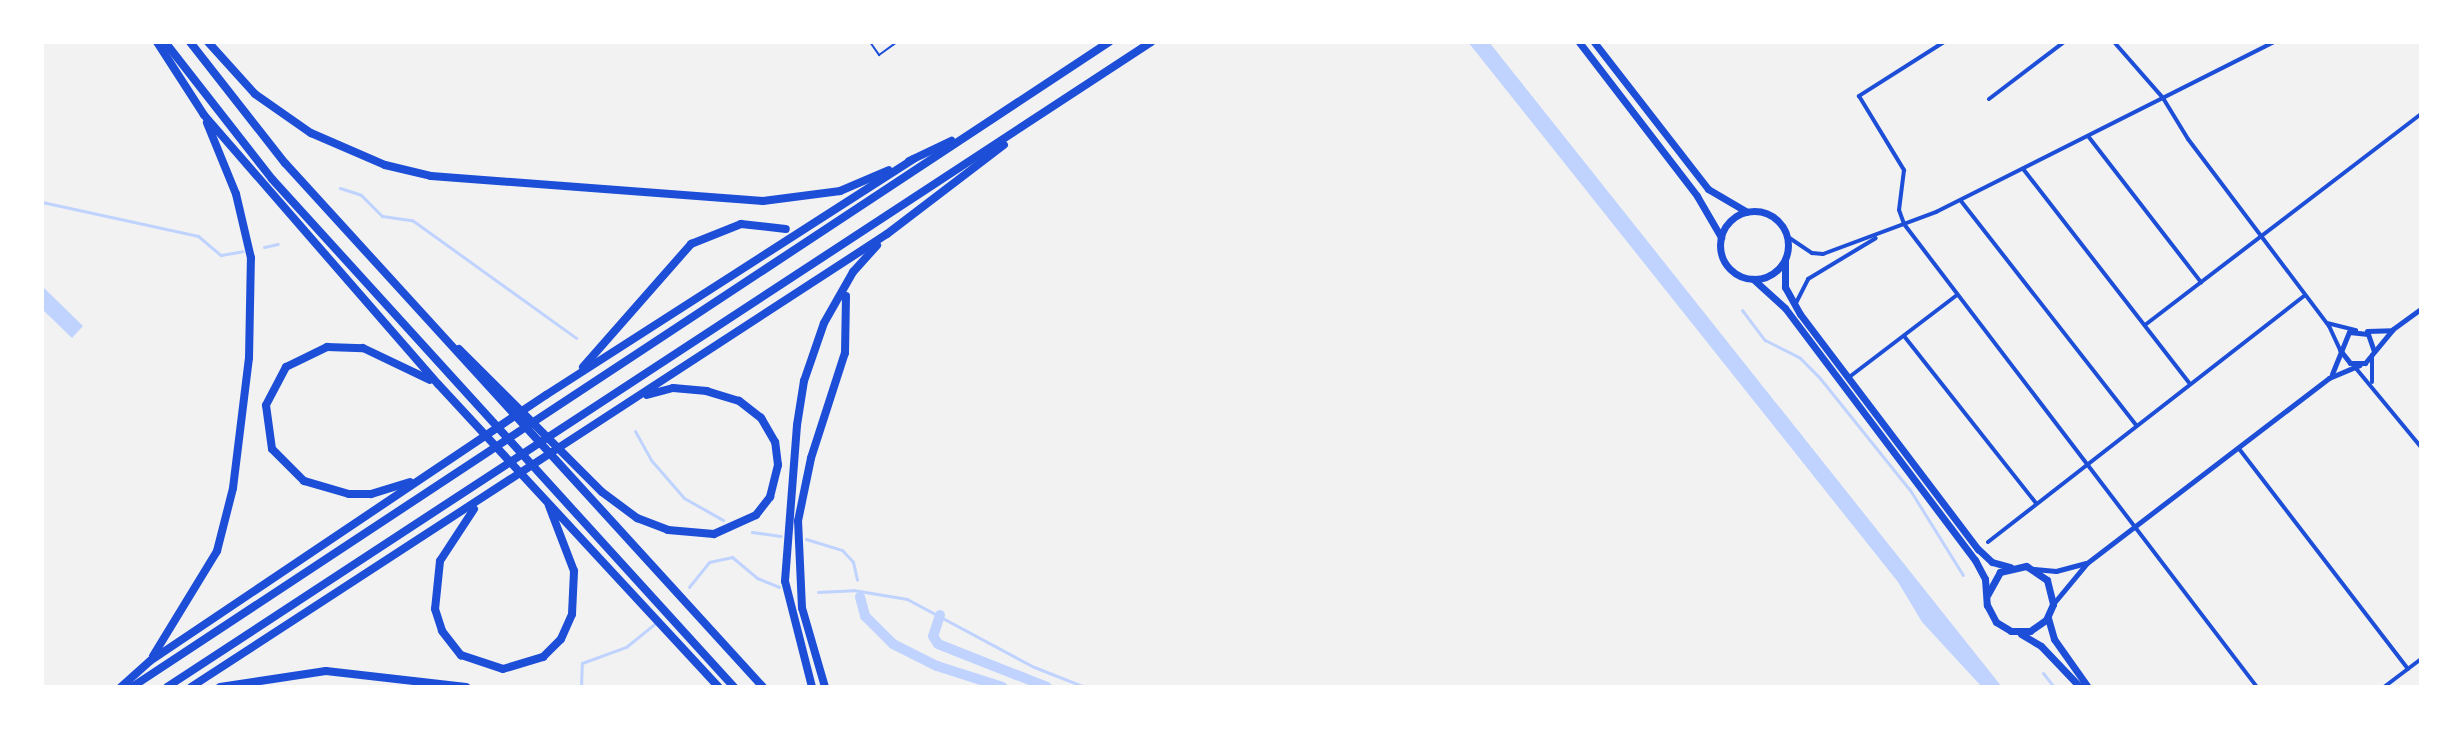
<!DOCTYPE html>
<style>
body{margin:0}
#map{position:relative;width:2463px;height:729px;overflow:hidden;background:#f2f2f2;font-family:Arial,sans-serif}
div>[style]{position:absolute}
.water>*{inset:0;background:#bfd3fe}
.stream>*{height:3px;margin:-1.5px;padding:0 1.5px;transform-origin:1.5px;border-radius:1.5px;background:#bfd3fe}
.canal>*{height:10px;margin:-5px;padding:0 5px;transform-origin:5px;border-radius:5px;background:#bfd3fe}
.service>*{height:2px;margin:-1px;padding:0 1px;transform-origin:1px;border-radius:1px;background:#1d4ed8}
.minor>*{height:4px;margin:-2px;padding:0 2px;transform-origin:2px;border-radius:2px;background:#1d4ed8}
.tertiary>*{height:5px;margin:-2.5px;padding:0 2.5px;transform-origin:2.5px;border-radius:2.5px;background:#1d4ed8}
.primary>*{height:7px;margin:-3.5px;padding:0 3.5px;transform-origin:3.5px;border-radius:3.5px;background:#1d4ed8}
.primary>.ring{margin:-3.5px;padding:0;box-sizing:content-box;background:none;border:7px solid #1d4ed8;border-radius:50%}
.motorway>*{height:8px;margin:-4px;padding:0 4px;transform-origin:4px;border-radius:4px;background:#1d4ed8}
span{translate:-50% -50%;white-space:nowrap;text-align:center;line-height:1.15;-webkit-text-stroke:6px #fff;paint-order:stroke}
.frame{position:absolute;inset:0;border:44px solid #fff;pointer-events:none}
</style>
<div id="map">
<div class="water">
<i style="clip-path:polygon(1468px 42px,1489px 42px,2002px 687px,1982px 687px,1922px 622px,1898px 582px)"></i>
<i style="clip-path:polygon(42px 286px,83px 326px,72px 338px,42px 309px)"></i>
</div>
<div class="stream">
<i style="left:340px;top:188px;width:22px;rotate:18deg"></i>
<i style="left:361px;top:195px;width:30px;rotate:45deg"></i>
<i style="left:382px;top:216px;width:30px;rotate:8deg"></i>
<i style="left:412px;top:220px;width:202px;rotate:35.7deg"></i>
<i style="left:42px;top:202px;width:160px;rotate:12.3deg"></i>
<i style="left:198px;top:236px;width:30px;rotate:40deg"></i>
<i style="left:221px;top:255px;width:22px;rotate:-10deg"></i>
<i style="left:264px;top:247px;width:14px;rotate:-12deg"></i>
<i style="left:1742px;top:310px;width:38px;rotate:53deg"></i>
<i style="left:1765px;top:340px;width:39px;rotate:27deg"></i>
<i style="left:1800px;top:358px;width:27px;rotate:45deg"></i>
<i style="left:1819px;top:377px;width:145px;rotate:51.2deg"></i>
<i style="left:1910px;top:490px;width:100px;rotate:58.1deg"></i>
<i style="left:635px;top:431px;width:33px;rotate:61deg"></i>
<i style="left:651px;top:460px;width:50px;rotate:49deg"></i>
<i style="left:684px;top:498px;width:45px;rotate:29.4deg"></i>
<i style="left:752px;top:532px;width:29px;rotate:8deg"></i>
<i style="left:806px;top:539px;width:38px;rotate:17deg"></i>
<i style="left:842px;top:550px;width:16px;rotate:47deg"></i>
<i style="left:853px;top:562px;width:18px;rotate:77deg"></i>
<i style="left:689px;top:587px;width:32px;rotate:-51deg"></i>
<i style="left:709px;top:562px;width:24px;rotate:-12deg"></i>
<i style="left:732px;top:557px;width:33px;rotate:40deg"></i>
<i style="left:757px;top:578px;width:24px;rotate:22deg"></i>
<i style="left:818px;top:592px;width:35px;rotate:-3deg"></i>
<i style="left:853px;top:590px;width:55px;rotate:9.5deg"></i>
<i style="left:907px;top:599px;width:144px;rotate:28.2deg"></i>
<i style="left:1034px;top:667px;width:55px;rotate:21.4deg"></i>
<i style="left:2043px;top:673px;width:18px;rotate:52deg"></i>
<i style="left:581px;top:687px;width:24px;rotate:-88deg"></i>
<i style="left:582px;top:663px;width:47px;rotate:-20deg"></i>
<i style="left:626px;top:647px;width:36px;rotate:-39deg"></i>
</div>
<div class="canal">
<i style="left:860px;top:597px;width:20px;rotate:75deg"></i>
<i style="left:865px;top:616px;width:40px;rotate:45deg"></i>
<i style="left:893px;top:644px;width:49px;rotate:26.6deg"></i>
<i style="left:937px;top:666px;width:69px;rotate:17.7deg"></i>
<i style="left:940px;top:615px;width:22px;rotate:108deg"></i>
<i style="left:933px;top:636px;width:9px;rotate:58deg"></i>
<i style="left:938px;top:644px;width:117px;rotate:21.5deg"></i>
</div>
<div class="service">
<i style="left:870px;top:42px;width:16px;rotate:55deg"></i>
<i style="left:879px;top:55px;width:22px;rotate:-36deg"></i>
</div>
<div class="minor">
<i style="left:1944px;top:42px;width:101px;rotate:147.6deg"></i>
<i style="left:1859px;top:96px;width:87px;rotate:58.7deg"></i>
<i style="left:1904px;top:170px;width:40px;rotate:97.1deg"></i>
<i style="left:1899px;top:210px;width:15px;rotate:70deg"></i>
<i style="left:1904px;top:224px;width:582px;rotate:52.68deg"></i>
<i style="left:2114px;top:42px;width:74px;rotate:48.8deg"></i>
<i style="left:2163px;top:98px;width:48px;rotate:58.6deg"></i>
<i style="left:2188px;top:139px;width:234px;rotate:53deg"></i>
<i style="left:2329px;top:326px;width:26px;rotate:65deg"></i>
<i style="left:1989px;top:99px;width:94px;rotate:-37.2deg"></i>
<i style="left:2088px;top:136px;width:185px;rotate:52.3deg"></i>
<i style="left:2024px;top:170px;width:269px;rotate:52.2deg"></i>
<i style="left:1961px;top:201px;width:284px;rotate:52deg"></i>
<i style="left:1788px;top:237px;width:29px;rotate:34deg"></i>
<i style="left:1812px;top:253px;width:11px;rotate:5deg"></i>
<i style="left:1823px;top:254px;width:121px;rotate:-20.4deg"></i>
<i style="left:1936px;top:212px;width:378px;rotate:-26.7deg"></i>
<i style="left:1796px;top:303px;width:27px;rotate:-63deg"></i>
<i style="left:1808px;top:279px;width:79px;rotate:-31.1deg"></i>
<i style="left:2327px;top:323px;width:30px;rotate:14deg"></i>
<i style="left:2145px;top:325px;width:347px;rotate:-37.4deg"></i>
<i style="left:1904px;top:336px;width:213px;rotate:51.7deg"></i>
<i style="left:2372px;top:355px;width:27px;rotate:90deg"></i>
<i style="left:2354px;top:366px;width:105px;rotate:50.4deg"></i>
<i style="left:1848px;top:378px;width:137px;rotate:-37.3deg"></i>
<i style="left:2240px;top:450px;width:276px;rotate:52.5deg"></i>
<i style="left:1988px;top:542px;width:400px;rotate:-37.9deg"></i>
<i style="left:2384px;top:687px;width:46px;rotate:-37.1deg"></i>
</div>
<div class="tertiary">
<i style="left:2367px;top:331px;width:25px;rotate:-2deg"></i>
<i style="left:2340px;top:350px;width:16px;rotate:52deg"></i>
<i style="left:2350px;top:363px;width:15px"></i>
<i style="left:2365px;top:363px;width:44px;rotate:-50.5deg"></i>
<i style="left:2393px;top:329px;width:34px;rotate:-36deg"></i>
<i style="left:2332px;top:374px;width:45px;rotate:-68deg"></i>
<i style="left:2349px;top:332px;width:19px;rotate:6deg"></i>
<i style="left:2368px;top:334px;width:18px;rotate:71deg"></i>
<i style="left:2034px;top:569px;width:22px;rotate:5deg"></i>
<i style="left:2056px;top:571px;width:31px;rotate:-15deg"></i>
<i style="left:2053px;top:604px;width:53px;rotate:-50.3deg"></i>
<i style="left:2087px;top:563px;width:305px;rotate:-37.4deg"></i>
<i style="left:2329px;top:378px;width:33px;rotate:-23deg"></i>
</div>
<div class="primary">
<i style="left:1579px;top:42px;width:194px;rotate:52.5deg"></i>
<i style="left:1697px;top:196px;width:48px;rotate:59.7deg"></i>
<i style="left:1594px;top:42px;width:186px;rotate:52.2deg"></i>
<i style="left:1708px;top:189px;width:45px;rotate:30.5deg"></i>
<i class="ring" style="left:1720px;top:211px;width:61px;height:61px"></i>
<i style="left:1785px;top:260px;width:27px;rotate:90deg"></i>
<i style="left:1785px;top:287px;width:31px;rotate:61deg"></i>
<i style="left:1800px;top:314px;width:295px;rotate:52.9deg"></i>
<i style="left:1978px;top:549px;width:19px;rotate:43deg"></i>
<i style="left:1992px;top:562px;width:19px;rotate:16deg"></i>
<i style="left:1753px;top:279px;width:43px;rotate:42.2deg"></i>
<i style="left:1785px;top:308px;width:316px;rotate:53deg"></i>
<i style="left:1975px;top:560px;width:21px;rotate:62deg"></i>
<i style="left:1985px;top:579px;width:26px;rotate:86deg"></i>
<i style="left:1987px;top:605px;width:19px;rotate:62deg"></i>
<i style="left:1996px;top:622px;width:17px;rotate:31deg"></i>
<i style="left:2011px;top:631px;width:19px"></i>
<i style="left:2030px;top:631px;width:19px;rotate:-35deg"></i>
<i style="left:2046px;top:620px;width:17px;rotate:-66deg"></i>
<i style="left:2053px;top:604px;width:25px;rotate:-104deg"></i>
<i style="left:2047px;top:580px;width:25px;rotate:-146deg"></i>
<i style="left:2026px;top:566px;width:27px;rotate:167deg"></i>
<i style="left:2000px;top:572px;width:26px;rotate:119deg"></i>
<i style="left:2048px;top:618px;width:22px;rotate:74deg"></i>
<i style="left:2054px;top:639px;width:59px;rotate:54.7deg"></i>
<i style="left:2021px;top:634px;width:23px;rotate:31deg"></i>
<i style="left:2041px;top:646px;width:57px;rotate:46.4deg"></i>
</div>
<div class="motorway">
<i style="left:157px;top:42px;width:87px;rotate:57.2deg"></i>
<i style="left:204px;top:115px;width:357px;rotate:49deg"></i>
<i style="left:438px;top:384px;width:413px;rotate:47.2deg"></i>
<i style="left:165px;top:42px;width:174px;rotate:52deg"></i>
<i style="left:272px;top:179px;width:687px;rotate:47.72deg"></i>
<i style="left:190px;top:42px;width:154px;rotate:51.9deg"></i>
<i style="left:285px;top:163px;width:709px;rotate:47.63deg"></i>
<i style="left:208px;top:42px;width:70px;rotate:47.9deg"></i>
<i style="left:255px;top:94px;width:68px;rotate:34.9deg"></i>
<i style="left:311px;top:133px;width:81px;rotate:23.4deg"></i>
<i style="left:385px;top:165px;width:47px;rotate:13.4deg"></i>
<i style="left:431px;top:176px;width:333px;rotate:4.3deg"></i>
<i style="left:763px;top:201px;width:78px;rotate:-7.4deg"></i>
<i style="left:840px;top:191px;width:53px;rotate:-23.2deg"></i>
<i style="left:909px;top:161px;width:47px;rotate:-25.5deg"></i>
<i style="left:459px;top:349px;width:202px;rotate:45deg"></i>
<i style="left:602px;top:492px;width:44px;rotate:36.6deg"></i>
<i style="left:637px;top:518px;width:33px;rotate:21deg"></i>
<i style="left:668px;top:530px;width:46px;rotate:5deg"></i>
<i style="left:714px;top:534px;width:46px;rotate:-24.3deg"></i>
<i style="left:756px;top:515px;width:23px;rotate:-52deg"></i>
<i style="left:770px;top:497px;width:33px;rotate:-76deg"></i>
<i style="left:778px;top:465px;width:23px;rotate:-97deg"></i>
<i style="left:775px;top:442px;width:28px;rotate:-120deg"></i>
<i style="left:761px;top:418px;width:28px;rotate:-142deg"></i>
<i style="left:739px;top:401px;width:34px;rotate:-163deg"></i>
<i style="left:707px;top:391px;width:34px;rotate:-175deg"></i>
<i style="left:673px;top:388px;width:27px;rotate:165deg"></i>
<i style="left:583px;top:367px;width:164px;rotate:-48.7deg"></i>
<i style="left:691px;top:244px;width:54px;rotate:-21.8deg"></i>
<i style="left:741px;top:224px;width:45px;rotate:6.3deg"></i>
<i style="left:410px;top:482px;width:41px;rotate:162.9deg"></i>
<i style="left:371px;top:494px;width:22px;rotate:180deg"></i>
<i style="left:349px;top:494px;width:47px;rotate:-163.9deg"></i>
<i style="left:304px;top:481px;width:45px;rotate:-135deg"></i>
<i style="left:272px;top:449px;width:44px;rotate:-97.8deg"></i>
<i style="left:266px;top:405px;width:43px;rotate:-62.2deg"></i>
<i style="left:286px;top:367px;width:46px;rotate:-26deg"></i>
<i style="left:327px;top:347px;width:36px;rotate:2deg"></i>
<i style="left:363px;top:348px;width:74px;rotate:25.5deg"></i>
<i style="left:474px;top:509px;width:62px;rotate:123.2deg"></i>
<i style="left:440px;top:561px;width:48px;rotate:95.9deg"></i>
<i style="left:435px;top:609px;width:23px;rotate:72deg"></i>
<i style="left:442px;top:631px;width:31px;rotate:52deg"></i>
<i style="left:461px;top:655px;width:44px;rotate:18.4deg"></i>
<i style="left:503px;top:669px;width:42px;rotate:-16.7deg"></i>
<i style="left:543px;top:657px;width:25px;rotate:-45deg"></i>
<i style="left:561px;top:639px;width:27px;rotate:-66deg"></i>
<i style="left:572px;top:614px;width:43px;rotate:-87.3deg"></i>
<i style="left:574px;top:571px;width:70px;rotate:-111deg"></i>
<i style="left:153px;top:656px;width:123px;rotate:-58.6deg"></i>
<i style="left:217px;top:551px;width:65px;rotate:-75.7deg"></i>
<i style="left:233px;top:488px;width:131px;rotate:-83deg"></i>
<i style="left:249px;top:358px;width:100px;rotate:-88.9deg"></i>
<i style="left:251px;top:258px;width:66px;rotate:-103.2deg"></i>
<i style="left:236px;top:194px;width:77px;rotate:-112.2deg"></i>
<i style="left:121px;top:687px;width:39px;rotate:-42deg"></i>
<i style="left:150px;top:661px;width:477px;rotate:-33.9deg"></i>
<i style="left:546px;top:395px;width:437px;rotate:-32.7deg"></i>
<i style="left:132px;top:687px;width:1171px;rotate:-33.43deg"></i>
<i style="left:167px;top:687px;width:1177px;rotate:-33.24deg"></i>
<i style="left:191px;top:687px;width:830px;rotate:-33.06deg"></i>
<i style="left:887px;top:234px;width:147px;rotate:-37.3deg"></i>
<i style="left:220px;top:687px;width:107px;rotate:-8.6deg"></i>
<i style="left:326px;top:671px;width:141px;rotate:6.5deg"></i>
<i style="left:812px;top:687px;width:109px;rotate:-104.3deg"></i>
<i style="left:785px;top:581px;width:156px;rotate:-85.6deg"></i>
<i style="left:797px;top:425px;width:45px;rotate:-81deg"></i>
<i style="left:804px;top:381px;width:61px;rotate:-71deg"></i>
<i style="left:824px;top:323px;width:59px;rotate:-60.4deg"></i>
<i style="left:853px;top:272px;width:36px;rotate:-48deg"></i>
<i style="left:825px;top:687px;width:82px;rotate:-106.2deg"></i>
<i style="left:802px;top:608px;width:87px;rotate:-92.6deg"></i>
<i style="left:798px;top:521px;width:64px;rotate:-78.3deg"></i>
<i style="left:811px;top:458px;width:110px;rotate:-72.1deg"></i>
<i style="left:845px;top:353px;width:57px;rotate:-89deg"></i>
</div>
<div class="frame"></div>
</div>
